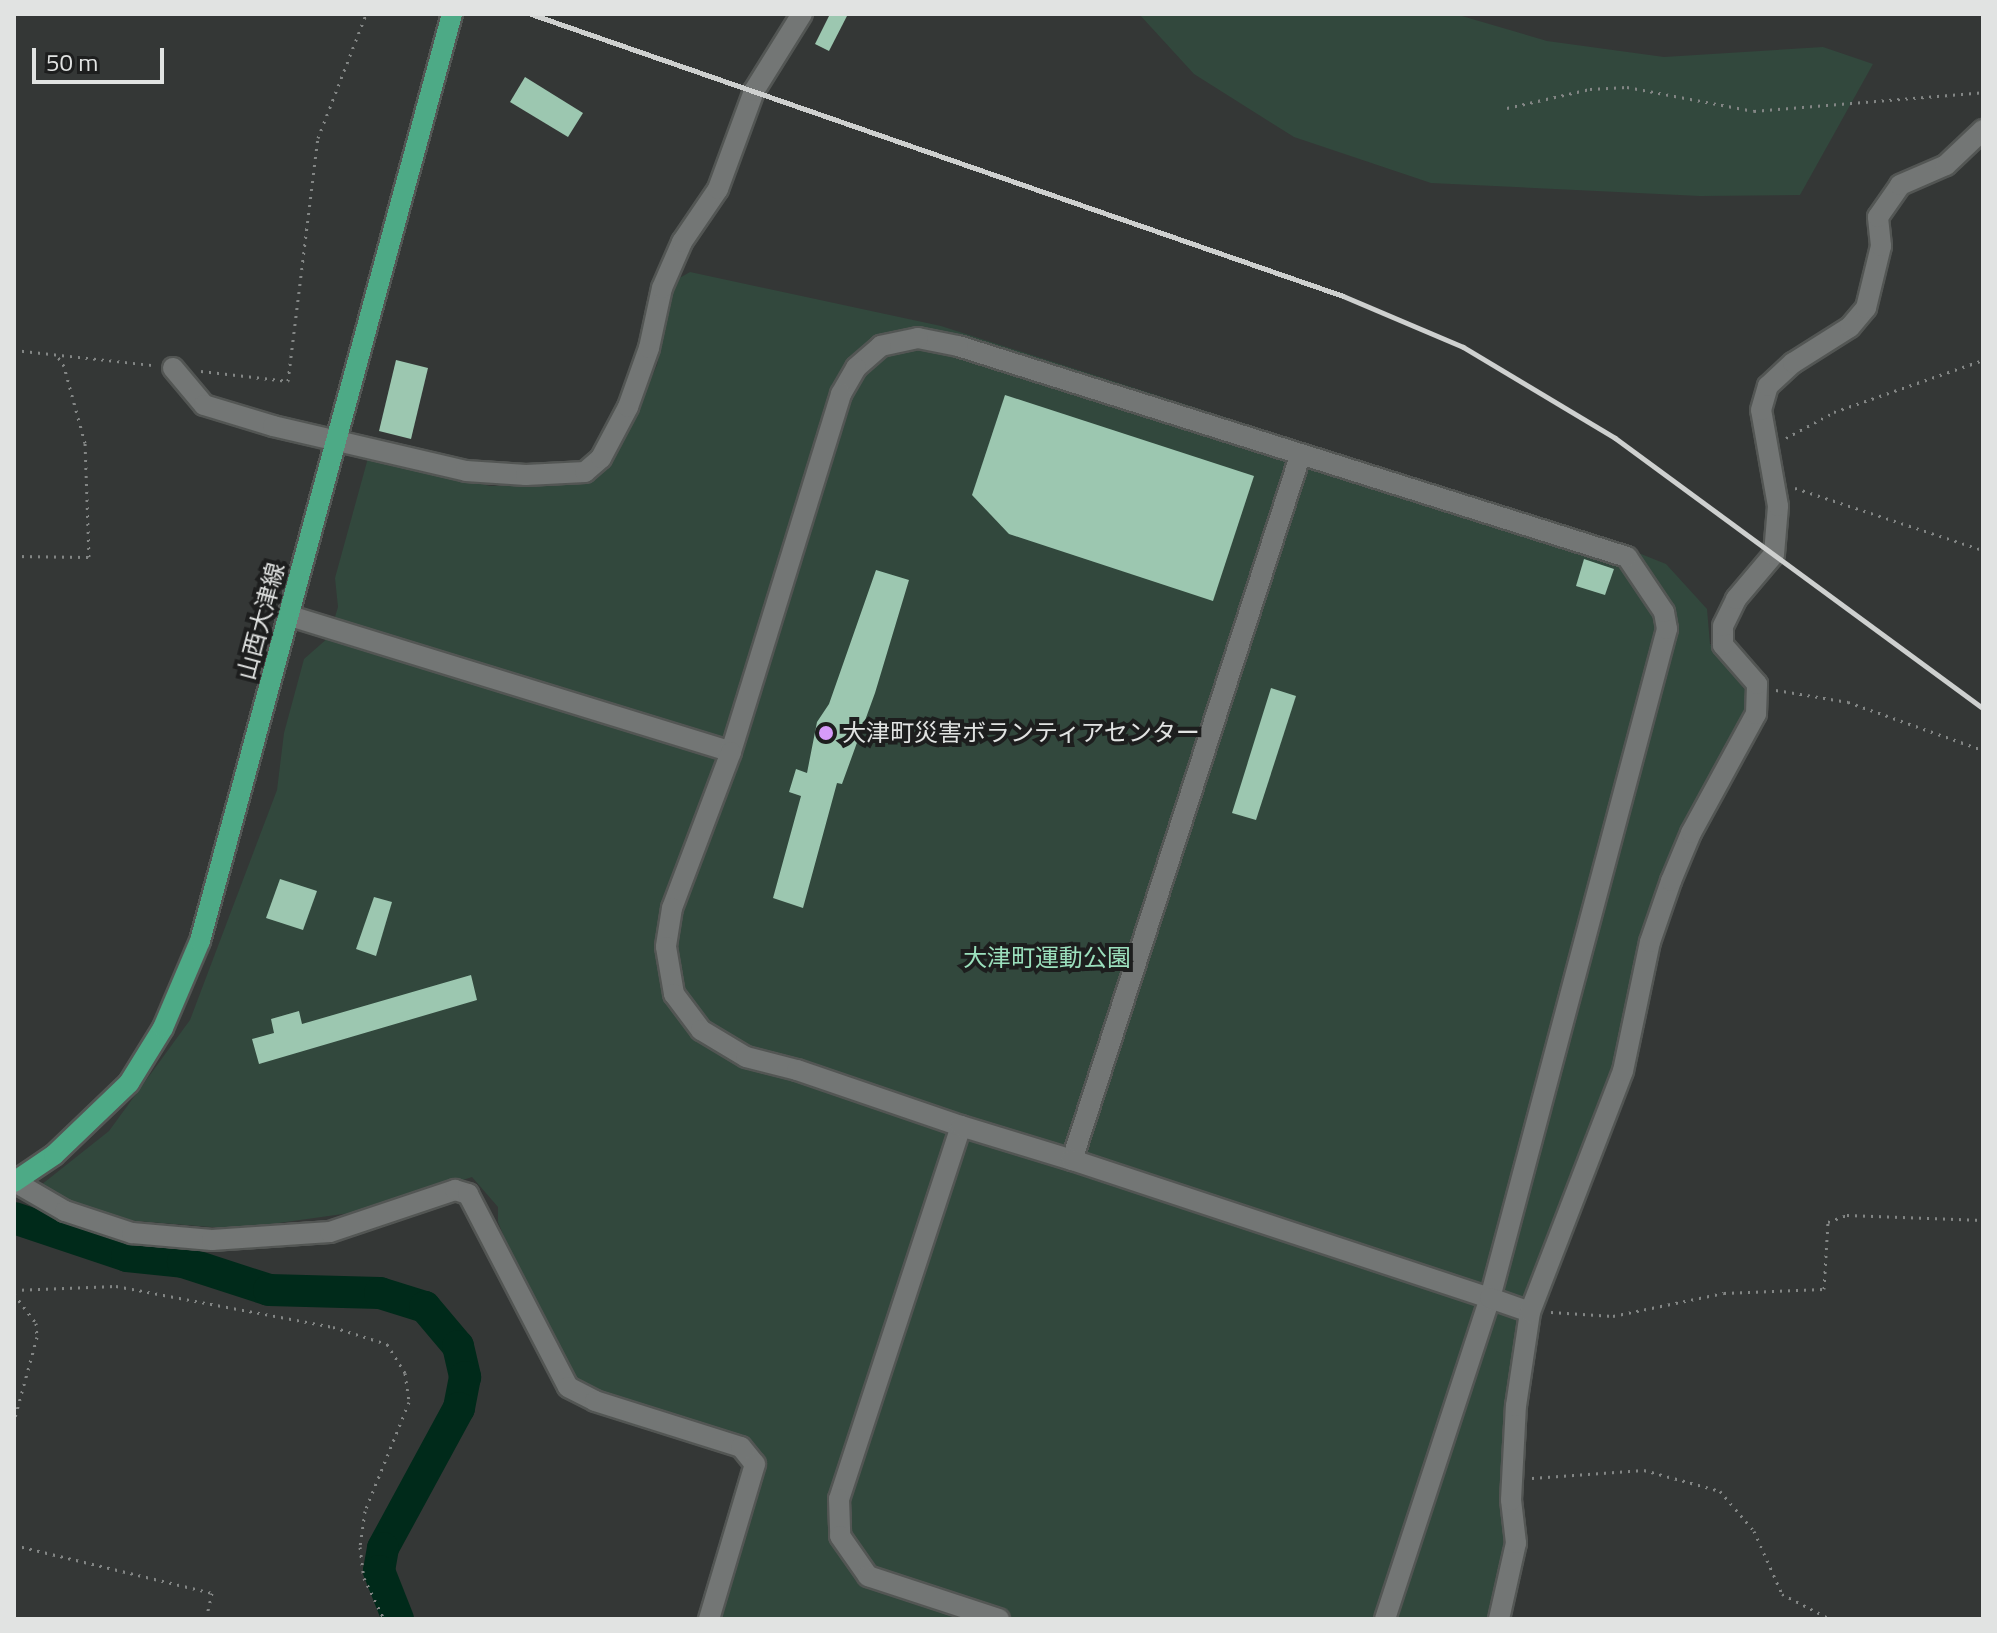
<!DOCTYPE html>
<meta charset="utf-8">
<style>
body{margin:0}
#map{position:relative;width:1997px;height:1633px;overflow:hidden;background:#343736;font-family:"Titillium Web","Noto Sans JP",sans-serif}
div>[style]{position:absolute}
.green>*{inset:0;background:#32483d}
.river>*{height:32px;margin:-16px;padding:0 16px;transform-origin:16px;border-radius:16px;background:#002a1a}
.building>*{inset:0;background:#9cc7b0}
.path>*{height:3px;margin-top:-1.5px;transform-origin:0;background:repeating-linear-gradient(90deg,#838685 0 2px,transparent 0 8px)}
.roads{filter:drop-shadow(2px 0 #535654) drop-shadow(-2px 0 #535654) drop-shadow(0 2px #535654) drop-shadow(0 -2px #535654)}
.minor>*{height:20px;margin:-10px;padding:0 10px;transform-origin:10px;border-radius:10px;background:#737675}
.major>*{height:20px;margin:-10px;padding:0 10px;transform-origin:10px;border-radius:10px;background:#4daa86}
.rail>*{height:5px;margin:-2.5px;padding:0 2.5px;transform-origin:2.5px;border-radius:2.5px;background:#ced0cf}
.dots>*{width:22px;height:22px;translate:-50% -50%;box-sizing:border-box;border:4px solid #1d1e1e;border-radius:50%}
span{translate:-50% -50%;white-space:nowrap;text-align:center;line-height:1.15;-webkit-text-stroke:8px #1d1e1e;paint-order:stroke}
.street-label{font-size:24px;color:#e1e3e2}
.poi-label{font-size:24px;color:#e1e3e2}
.left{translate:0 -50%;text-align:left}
.park-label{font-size:24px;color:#9be0bd}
.frame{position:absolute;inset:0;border:16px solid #e1e3e2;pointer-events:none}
.scale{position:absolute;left:32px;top:48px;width:132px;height:36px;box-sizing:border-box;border:4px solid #e1e3e2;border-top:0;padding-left:10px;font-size:24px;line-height:28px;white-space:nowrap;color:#e1e3e2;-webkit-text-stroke:6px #1d1e1e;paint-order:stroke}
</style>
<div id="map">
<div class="green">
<i style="clip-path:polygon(1139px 14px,1455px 14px,1547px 41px,1664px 57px,1823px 47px,1873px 64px,1800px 195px,1700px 196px,1431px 183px,1294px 137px,1194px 74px)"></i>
<i style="clip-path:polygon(690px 272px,941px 326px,1601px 538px,1666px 564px,1707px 609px,1710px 644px,1748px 694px,1743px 730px,1697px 799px,1647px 923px,1632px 1011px,1592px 1132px,1519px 1316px,1511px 1390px,1508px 1533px,1495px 1619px,717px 1619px,762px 1477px,762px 1456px,748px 1443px,605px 1396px,566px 1371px,534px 1310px,498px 1222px,498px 1207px,472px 1177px,371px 1210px,236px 1229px,124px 1220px,78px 1205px,41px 1185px,109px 1131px,190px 1020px,277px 790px,284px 733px,304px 659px,329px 637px,338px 607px,335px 578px,368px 458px,490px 486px,585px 484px,608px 464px,631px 423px,657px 365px,676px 280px)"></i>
</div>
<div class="river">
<i style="left:14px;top:1218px;width:119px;rotate:18.6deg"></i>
<i style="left:127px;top:1256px;width:56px;rotate:6.1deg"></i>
<i style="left:183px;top:1262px;width:90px;rotate:18deg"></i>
<i style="left:269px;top:1290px;width:111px;rotate:1.5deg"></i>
<i style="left:380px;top:1293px;width:47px;rotate:17.3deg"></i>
<i style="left:425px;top:1307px;width:51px;rotate:49.8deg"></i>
<i style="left:458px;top:1346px;width:32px;rotate:77deg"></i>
<i style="left:465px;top:1377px;width:32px;rotate:101deg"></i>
<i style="left:459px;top:1408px;width:159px;rotate:118.5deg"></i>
<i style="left:383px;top:1548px;width:23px;rotate:100deg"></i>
<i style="left:379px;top:1571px;width:52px;rotate:68.4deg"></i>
</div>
<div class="building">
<i style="clip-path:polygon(830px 14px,848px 14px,829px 51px,815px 44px)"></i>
<i style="clip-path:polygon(525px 77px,583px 113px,568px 137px,510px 102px)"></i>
<i style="clip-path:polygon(396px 360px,428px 368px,411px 439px,379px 431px)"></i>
<i style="clip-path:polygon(1005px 395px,1254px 476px,1213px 601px,1009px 534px,972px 495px)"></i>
<i style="clip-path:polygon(1584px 559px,1614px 569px,1605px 595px,1576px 586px)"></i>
<i style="clip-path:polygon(876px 570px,909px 580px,875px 693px,842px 784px,837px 783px,803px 908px,773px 898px,801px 796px,789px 792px,796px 769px,807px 773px,817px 722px,829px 704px)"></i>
<i style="clip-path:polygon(1271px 688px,1296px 696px,1256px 820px,1232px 813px)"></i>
<i style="clip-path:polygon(280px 879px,317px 891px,303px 930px,266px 918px)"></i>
<i style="clip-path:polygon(374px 897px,392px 902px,376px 956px,356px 949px)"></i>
<i style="clip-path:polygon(471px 975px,477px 1000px,259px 1064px,252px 1039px,274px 1033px,271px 1019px,299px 1011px,302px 1024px)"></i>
</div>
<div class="path">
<i style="left:1507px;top:108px;width:85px;rotate:-12.9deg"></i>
<i style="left:1590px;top:89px;width:37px;rotate:-3deg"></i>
<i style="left:1627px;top:87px;width:129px;rotate:10.7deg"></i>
<i style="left:1754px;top:111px;width:230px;rotate:-4.7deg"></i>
<i style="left:14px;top:350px;width:140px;rotate:6.2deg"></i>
<i style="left:201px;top:371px;width:88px;rotate:6.6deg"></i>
<i style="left:288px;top:381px;width:245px;rotate:-83deg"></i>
<i style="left:318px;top:138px;width:133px;rotate:-68.8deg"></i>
<i style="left:1786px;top:438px;width:55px;rotate:-28.4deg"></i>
<i style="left:1834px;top:412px;width:158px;rotate:-19.2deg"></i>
<i style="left:1795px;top:488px;width:198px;rotate:18.3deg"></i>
<i style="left:14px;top:556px;width:75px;rotate:0.8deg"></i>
<i style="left:89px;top:557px;width:114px;rotate:-92deg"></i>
<i style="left:85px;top:443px;width:80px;rotate:-105.3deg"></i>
<i style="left:64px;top:366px;width:14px;rotate:-124deg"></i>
<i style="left:1776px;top:690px;width:73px;rotate:9.5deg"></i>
<i style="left:1848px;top:702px;width:143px;rotate:19.6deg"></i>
<i style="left:14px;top:1290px;width:102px;rotate:-2.2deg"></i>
<i style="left:116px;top:1286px;width:221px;rotate:10.7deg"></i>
<i style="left:333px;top:1327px;width:57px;rotate:17.5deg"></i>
<i style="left:387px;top:1344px;width:34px;rotate:58deg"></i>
<i style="left:405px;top:1373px;width:29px;rotate:82deg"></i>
<i style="left:409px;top:1402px;width:118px;rotate:112deg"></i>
<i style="left:365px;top:1511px;width:36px;rotate:98deg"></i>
<i style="left:360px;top:1547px;width:31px;rotate:83deg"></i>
<i style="left:364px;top:1578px;width:46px;rotate:64deg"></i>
<i style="left:14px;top:1294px;width:36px;rotate:53deg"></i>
<i style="left:36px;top:1323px;width:14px;rotate:86deg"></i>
<i style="left:37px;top:1337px;width:87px;rotate:105.3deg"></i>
<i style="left:1551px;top:1312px;width:62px;rotate:3.7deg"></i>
<i style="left:1613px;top:1316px;width:113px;rotate:-11.7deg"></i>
<i style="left:1724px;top:1293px;width:100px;rotate:-2.3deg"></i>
<i style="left:1824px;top:1289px;width:67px;rotate:-86.6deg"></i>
<i style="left:1828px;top:1222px;width:20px;rotate:-20deg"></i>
<i style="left:1847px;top:1215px;width:136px;rotate:2.1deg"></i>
<i style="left:1532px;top:1478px;width:112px;rotate:-4.1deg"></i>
<i style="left:1644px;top:1470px;width:79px;rotate:15.4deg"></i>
<i style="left:1720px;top:1491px;width:52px;rotate:49.6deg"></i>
<i style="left:1754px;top:1531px;width:69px;rotate:66deg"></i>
<i style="left:1782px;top:1594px;width:54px;rotate:27.5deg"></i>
<i style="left:14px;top:1545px;width:204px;rotate:13.6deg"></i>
<i style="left:212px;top:1593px;width:27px;rotate:103deg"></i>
</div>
<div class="roads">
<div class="minor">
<i style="left:173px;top:368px;width:48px;rotate:50deg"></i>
<i style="left:204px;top:405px;width:72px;rotate:16.9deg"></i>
<i style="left:273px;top:426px;width:198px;rotate:13.1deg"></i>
<i style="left:466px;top:471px;width:60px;rotate:3.8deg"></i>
<i style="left:526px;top:475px;width:59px;rotate:-2.9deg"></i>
<i style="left:585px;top:472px;width:21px;rotate:-41deg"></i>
<i style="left:601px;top:458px;width:58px;rotate:-62.1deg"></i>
<i style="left:628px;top:407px;width:63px;rotate:-70.4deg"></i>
<i style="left:649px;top:348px;width:61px;rotate:-77.8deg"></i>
<i style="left:662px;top:288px;width:50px;rotate:-66.5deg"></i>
<i style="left:682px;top:242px;width:64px;rotate:-55.8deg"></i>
<i style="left:718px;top:189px;width:104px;rotate:-69.8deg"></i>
<i style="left:754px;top:91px;width:91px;rotate:-58.1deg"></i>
<i style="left:290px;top:616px;width:461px;rotate:17.1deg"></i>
<i style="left:961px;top:1126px;width:392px;rotate:108.1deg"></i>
<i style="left:839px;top:1499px;width:37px;rotate:88deg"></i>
<i style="left:840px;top:1536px;width:49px;rotate:55deg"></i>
<i style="left:868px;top:1576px;width:138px;rotate:18.2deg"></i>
<i style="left:1072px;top:1160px;width:740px;rotate:-72.05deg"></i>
<i style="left:15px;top:1182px;width:58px;rotate:30.1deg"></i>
<i style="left:65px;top:1211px;width:71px;rotate:18.2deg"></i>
<i style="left:132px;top:1233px;width:80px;rotate:5deg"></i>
<i style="left:212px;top:1240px;width:118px;rotate:-3.9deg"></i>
<i style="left:330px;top:1232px;width:132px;rotate:-18.6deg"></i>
<i style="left:455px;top:1190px;width:14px;rotate:17deg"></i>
<i style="left:468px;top:1194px;width:217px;rotate:62.6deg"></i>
<i style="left:568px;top:1387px;width:30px;rotate:27deg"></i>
<i style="left:595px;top:1401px;width:153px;rotate:17.5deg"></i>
<i style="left:741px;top:1447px;width:22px;rotate:51deg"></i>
<i style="left:755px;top:1464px;width:162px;rotate:106.5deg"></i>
<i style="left:1385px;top:1619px;width:338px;rotate:-71.9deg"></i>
<i style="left:1490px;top:1298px;width:692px;rotate:-75.18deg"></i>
<i style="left:1667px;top:629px;width:17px;rotate:-100deg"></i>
<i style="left:1664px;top:612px;width:66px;rotate:-123.9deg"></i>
<i style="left:1627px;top:557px;width:701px;rotate:-162.49deg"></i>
<i style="left:958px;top:346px;width:41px;rotate:-168.7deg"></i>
<i style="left:918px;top:338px;width:38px;rotate:168deg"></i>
<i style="left:881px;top:346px;width:33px;rotate:139deg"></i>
<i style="left:856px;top:368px;width:30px;rotate:120deg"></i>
<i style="left:841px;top:394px;width:375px;rotate:107.1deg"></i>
<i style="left:731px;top:752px;width:167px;rotate:110.7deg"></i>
<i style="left:672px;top:908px;width:39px;rotate:99deg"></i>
<i style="left:666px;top:947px;width:48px;rotate:80.3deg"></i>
<i style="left:674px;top:994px;width:45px;rotate:53.1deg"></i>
<i style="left:701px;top:1030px;width:52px;rotate:31deg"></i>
<i style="left:746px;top:1057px;width:53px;rotate:14.3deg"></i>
<i style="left:797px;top:1070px;width:173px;rotate:18.9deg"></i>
<i style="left:961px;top:1126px;width:116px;rotate:17deg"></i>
<i style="left:1072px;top:1160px;width:440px;rotate:18.3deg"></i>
<i style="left:1490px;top:1298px;width:42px;rotate:19.3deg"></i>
<i style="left:1499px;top:1619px;width:78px;rotate:-77.4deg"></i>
<i style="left:1516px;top:1543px;width:43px;rotate:-96.6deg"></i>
<i style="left:1511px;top:1500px;width:94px;rotate:-87deg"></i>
<i style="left:1516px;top:1406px;width:95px;rotate:-81.5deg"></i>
<i style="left:1530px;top:1312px;width:258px;rotate:-68.9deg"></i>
<i style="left:1623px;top:1071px;width:132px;rotate:-78.2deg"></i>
<i style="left:1650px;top:942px;width:65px;rotate:-71deg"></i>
<i style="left:1671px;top:881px;width:52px;rotate:-67.4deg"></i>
<i style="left:1691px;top:833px;width:136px;rotate:-61.4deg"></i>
<i style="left:1756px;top:714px;width:30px;rotate:-88deg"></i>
<i style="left:1757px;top:684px;width:52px;rotate:-131.1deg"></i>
<i style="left:1723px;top:645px;width:19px;rotate:-90deg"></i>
<i style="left:1723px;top:626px;width:30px;rotate:-64deg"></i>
<i style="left:1736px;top:599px;width:59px;rotate:-49.8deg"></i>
<i style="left:1774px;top:554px;width:48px;rotate:-85.2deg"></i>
<i style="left:1778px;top:506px;width:97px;rotate:-100deg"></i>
<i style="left:1761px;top:410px;width:25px;rotate:-74deg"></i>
<i style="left:1768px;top:386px;width:34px;rotate:-43deg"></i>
<i style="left:1793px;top:363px;width:67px;rotate:-32.3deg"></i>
<i style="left:1850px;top:327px;width:25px;rotate:-50deg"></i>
<i style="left:1866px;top:308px;width:64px;rotate:-76.4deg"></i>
<i style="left:1881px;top:246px;width:29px;rotate:-96deg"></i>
<i style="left:1878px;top:217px;width:39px;rotate:-55deg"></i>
<i style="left:1900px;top:185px;width:50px;rotate:-23.5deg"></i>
<i style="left:1946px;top:165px;width:51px;rotate:-43.4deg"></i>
</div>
<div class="major">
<i style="left:14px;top:1182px;width:48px;rotate:-34deg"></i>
<i style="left:54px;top:1155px;width:104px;rotate:-43.8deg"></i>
<i style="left:129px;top:1083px;width:65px;rotate:-58.3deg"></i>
<i style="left:163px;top:1028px;width:95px;rotate:-67deg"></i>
<i style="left:200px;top:941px;width:961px;rotate:-74.79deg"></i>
</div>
</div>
<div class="rail">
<i style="left:531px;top:14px;width:860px;rotate:19.15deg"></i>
<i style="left:1343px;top:296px;width:130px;rotate:23deg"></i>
<i style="left:1463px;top:347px;width:177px;rotate:30.9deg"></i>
<i style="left:1615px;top:438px;width:456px;rotate:36.3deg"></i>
</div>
<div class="dots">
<i style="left:826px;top:733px;background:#d69bfa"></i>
</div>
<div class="street-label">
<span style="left:261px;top:621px;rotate:-75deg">山西大津線</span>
</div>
<div class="poi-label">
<span class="left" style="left:842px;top:733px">大津町災害ボランティアセンター</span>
</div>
<div class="park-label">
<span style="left:1047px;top:958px">大津町運動公園</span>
</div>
<div class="frame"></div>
<div class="scale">50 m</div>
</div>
